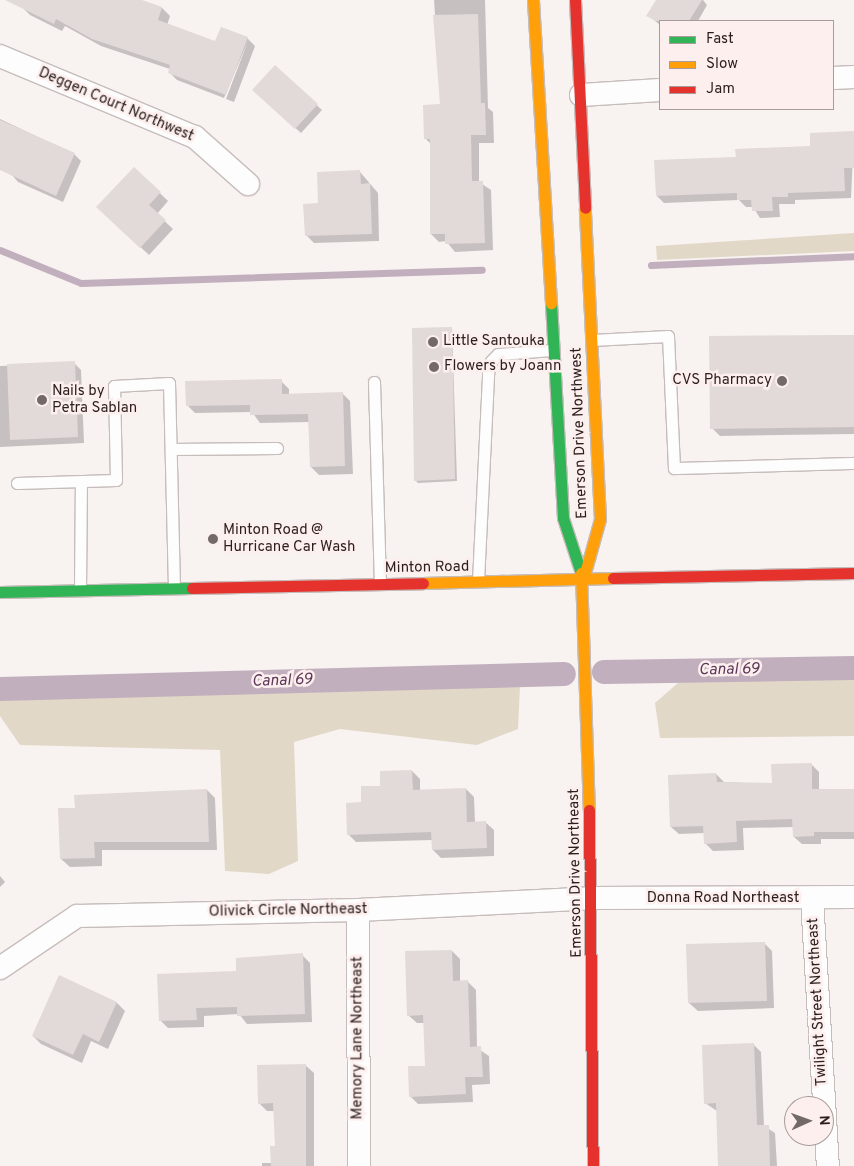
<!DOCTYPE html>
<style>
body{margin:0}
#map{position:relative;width:854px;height:1166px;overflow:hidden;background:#f8f2f0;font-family:Overpass,sans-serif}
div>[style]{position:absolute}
.forest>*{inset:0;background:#e2d8c7}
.shadow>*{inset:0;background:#0003}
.stream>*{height:7px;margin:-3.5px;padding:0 3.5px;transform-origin:3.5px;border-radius:3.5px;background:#c2afbe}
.canal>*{height:24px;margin:-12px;padding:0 12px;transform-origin:12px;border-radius:12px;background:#c2afbe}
.building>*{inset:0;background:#e2d9d9}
.roads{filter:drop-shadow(1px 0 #c6bdbb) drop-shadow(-1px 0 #c6bdbb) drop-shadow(0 1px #c6bdbb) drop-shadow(0 -1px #c6bdbb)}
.lane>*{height:11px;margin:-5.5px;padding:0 5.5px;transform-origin:5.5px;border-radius:5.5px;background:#fefdfd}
.street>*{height:22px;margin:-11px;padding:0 11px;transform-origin:11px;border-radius:11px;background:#fefdfd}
.fast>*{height:11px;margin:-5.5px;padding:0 5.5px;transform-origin:5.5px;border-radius:5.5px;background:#30b455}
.slow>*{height:11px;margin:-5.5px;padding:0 5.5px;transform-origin:5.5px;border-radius:5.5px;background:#ff9f0a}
.jam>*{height:11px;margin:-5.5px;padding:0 5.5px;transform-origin:5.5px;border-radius:5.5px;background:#e5322d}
.dots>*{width:14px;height:14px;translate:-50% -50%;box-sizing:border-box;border:2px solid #fcefed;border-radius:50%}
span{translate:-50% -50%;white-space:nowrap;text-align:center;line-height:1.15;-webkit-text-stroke:5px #fcefed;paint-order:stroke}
.street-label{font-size:15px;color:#2b1f1e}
.poi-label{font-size:15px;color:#2b1f1e}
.left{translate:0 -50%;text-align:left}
.right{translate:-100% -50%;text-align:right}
.water-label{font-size:16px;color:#5d3759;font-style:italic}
.legend{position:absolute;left:659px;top:20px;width:175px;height:90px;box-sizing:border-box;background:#fcefed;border:1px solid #a89c9a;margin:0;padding:6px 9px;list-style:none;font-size:15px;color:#2b1f1e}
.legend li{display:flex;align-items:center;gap:10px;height:25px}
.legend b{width:25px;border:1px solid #a89c9a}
.north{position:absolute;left:784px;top:1096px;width:50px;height:50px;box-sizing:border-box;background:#fcefed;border:1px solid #a89c9a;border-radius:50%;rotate:88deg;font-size:14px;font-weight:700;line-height:20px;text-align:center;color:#2b1f1e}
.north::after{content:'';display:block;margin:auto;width:18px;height:22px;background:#736968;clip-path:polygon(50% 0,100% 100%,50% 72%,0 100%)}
</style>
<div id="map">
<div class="forest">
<i style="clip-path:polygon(854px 233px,854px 251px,657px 260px,656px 246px)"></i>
<i style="clip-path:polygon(854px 679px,854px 736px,660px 738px,655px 703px,679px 682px)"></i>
<i style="clip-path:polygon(520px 686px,518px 729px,477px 745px,340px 729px,294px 742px,298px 861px,269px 874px,225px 871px,220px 750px,20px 745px,0 716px,0 698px)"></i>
</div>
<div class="shadow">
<i style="clip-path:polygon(25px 0,138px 0,162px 8px,170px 16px,167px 25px,216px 43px,247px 38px,255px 46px,234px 102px,226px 99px,248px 41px,224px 98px,177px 80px,169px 72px,170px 69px,101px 46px,65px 26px,62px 31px,30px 15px,22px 7px)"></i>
<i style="clip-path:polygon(434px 0,485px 0,488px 108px,493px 112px,494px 143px,479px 143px,479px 182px,491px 190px,493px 250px,455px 252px,446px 241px,439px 242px,431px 234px,432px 145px,425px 138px,441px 105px)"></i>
<i style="clip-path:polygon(657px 0,703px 0,707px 5px,698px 21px,660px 21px,660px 25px,648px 15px)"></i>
<i style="clip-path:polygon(275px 67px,322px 110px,301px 133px,259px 95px)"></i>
<i style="clip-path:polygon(0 119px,74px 154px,81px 161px,63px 202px,18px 182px,0 161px)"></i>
<i style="clip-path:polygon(854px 132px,851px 198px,795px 200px,795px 204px,779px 204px,780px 217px,760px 218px,753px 207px,746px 207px,739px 200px,664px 203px,657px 196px,737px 158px,812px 148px)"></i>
<i style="clip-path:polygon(134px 168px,168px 201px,157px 214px,173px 229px,149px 255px,106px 215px)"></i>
<i style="clip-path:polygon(360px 172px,378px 193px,379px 241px,314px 243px,306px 235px,319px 204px)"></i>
<i style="clip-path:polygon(452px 328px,457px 481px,418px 483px,415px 480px)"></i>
<i style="clip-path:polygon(854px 336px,854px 434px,720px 436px,712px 428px)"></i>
<i style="clip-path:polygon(74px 363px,81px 370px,84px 443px,0 447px,0 366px)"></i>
<i style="clip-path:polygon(281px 381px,289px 389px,289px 395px,342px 393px,350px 401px,353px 474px,319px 475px,311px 467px,310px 422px,260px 423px,252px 412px,195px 413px,187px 405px)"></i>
<i style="clip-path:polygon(811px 764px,819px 772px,819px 790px,854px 790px,854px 839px,821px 839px,821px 844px,802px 844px,794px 837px,794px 827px,743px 828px,744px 850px,713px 851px,705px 843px,705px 833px,679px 834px,671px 827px,716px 774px,724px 782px,773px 784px)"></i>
<i style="clip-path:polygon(412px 771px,420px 779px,420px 791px,466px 789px,474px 797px,475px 823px,485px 822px,494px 830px,494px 856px,441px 858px,433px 850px,433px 840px,356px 842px,348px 834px,363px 803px,381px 787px)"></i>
<i style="clip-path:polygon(207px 790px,215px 798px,217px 850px,102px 850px,102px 866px,70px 867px,61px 859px,76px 809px)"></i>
<i style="clip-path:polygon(0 876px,5px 882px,0 887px)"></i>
<i style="clip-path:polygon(764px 943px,772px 951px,774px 1008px,698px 1011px,689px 1003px)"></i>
<i style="clip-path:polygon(452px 951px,460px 959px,460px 982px,468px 982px,476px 990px,477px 1048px,489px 1056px,490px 1084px,472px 1085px,473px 1102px,418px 1104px,410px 1096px,427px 1067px,425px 1023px,417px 1023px,408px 1015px)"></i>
<i style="clip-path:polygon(302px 955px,310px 963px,312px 1022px,247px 1024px,239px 1014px,204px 1016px,204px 1027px,168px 1028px,160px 1020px,237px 972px)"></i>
<i style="clip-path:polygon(60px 977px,117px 1003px,125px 1011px,108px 1049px,91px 1041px,82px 1063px,41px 1044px,33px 1036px)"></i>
<i style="clip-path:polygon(754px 1045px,761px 1052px,764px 1126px,775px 1133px,777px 1166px,719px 1166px,717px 1111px,705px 1103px)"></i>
<i style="clip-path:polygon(305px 1065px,314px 1073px,314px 1166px,262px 1166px,262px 1163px,272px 1163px,276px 1147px,275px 1111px,267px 1111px,259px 1103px)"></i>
</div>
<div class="stream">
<i style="left:0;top:250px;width:87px;rotate:22.2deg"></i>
<i style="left:81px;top:283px;width:401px;rotate:-1.9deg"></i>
<i style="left:651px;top:265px;width:203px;rotate:-2.5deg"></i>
</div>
<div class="canal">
<i style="left:604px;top:672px;width:250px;rotate:-0.9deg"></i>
<i style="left:0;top:689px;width:564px;rotate:-1.52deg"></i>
</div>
<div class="building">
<i style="clip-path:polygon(5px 0,142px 0,162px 7px,158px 20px,215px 41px,221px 27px,248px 37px,226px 95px,168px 73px,170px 65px,92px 39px,56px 19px,54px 24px)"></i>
<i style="clip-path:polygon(656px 0,702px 0,689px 21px,656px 21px,646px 16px)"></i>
<i style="clip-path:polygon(478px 14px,481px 103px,485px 103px,486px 135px,471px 135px,472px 181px,483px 181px,485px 243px,445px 244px,445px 234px,430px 234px,430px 139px,424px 139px,423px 105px,440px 104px,433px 15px)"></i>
<i style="clip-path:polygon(275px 65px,318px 104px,295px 129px,252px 90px)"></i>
<i style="clip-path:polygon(0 120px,75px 153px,56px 196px,0 170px)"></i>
<i style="clip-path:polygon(854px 131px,854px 168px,844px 168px,845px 191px,788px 193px,788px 197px,772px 197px,773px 211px,752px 211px,751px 200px,737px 200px,737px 193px,656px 196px,654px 160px,736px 157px,735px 149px,810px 146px,810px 133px)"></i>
<i style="clip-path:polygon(134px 167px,161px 192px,149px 205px,166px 220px,140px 248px,96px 207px)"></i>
<i style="clip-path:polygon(360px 170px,361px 184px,370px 183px,372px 234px,305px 236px,303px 204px,318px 203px,317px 172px)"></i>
<i style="clip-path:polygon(452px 327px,455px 479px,414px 481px,412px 328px)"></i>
<i style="clip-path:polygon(842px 335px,854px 335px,854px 427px,710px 429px,709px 336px)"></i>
<i style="clip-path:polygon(75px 361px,78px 437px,10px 440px,7px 364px)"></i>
<i style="clip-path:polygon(282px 379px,282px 394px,343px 392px,345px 466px,310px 467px,308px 414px,250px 415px,250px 405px,186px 406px,185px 381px)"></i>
<i style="clip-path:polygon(812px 763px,812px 789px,854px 789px,854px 832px,814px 832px,814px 836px,793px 837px,792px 819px,736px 821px,737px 842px,704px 844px,703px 826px,670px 827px,668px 775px,716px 773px,717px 782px,772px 783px,771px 764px)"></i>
<i style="clip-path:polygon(412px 770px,413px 790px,466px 788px,467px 822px,486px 821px,487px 848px,432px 850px,431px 832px,347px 835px,346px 803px,361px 802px,361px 786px,380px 786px,380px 771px)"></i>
<i style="clip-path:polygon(207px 789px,209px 842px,94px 842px,95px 858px,60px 859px,58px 808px,75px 808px,74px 795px)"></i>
<i style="clip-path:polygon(765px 942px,767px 1001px,688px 1003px,686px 944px)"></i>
<i style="clip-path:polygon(452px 950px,453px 981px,468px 980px,470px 1047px,481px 1046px,483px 1077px,465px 1077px,466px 1094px,409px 1097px,408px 1066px,425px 1066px,423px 1015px,407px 1016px,405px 951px)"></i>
<i style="clip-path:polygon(303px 953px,305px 1014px,237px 1016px,237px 1007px,196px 1008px,197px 1020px,159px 1021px,157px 974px,236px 971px,236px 958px)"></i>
<i style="clip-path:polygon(59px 975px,117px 1002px,99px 1042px,83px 1034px,73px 1055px,32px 1036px)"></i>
<i style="clip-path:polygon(754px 1043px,757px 1125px,769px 1125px,770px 1166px,718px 1166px,716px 1103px,704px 1104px,702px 1045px)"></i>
<i style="clip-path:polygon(306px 1064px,306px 1166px,271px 1166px,270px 1146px,275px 1146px,273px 1103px,258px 1104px,257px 1065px)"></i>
</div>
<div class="roads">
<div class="lane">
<i style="left:592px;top:340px;width:76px;rotate:-3deg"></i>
<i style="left:668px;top:336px;width:132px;rotate:87.4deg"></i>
<i style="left:674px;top:468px;width:180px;rotate:-1.6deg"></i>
<i style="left:374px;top:382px;width:202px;rotate:88.3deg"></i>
<i style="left:171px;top:449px;width:106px;rotate:-0.5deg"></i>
<i style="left:17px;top:483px;width:99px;rotate:-1.7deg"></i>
<i style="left:116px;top:480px;width:94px;rotate:-91.2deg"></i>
<i style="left:114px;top:386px;width:55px;rotate:-3.1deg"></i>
<i style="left:169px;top:383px;width:205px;rotate:88.6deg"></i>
<i style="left:478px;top:581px;width:208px;rotate:-87.2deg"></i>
<i style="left:488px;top:373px;width:12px;rotate:-76deg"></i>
<i style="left:491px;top:361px;width:10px;rotate:-45deg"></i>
<i style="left:498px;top:354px;width:55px;rotate:-4.2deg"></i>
<i style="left:80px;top:590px;width:108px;rotate:-89.5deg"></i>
</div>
<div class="street">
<i style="left:0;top:56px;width:211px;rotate:22.6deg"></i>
<i style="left:195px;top:137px;width:71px;rotate:41.6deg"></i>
<i style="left:833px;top:78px;width:21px;rotate:-3deg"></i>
<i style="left:581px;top:95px;width:79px;rotate:-3.6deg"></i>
<i style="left:812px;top:899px;width:267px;rotate:86.6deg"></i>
<i style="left:358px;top:910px;width:256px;rotate:89.8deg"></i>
<i style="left:0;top:968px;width:93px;rotate:-34deg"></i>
<i style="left:77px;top:916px;width:281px;rotate:-1.2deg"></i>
<i style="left:358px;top:910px;width:234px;rotate:-2.9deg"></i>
<i style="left:592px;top:898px;width:262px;rotate:-0.2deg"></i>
</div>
<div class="fast">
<i style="left:551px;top:303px;width:215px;rotate:86.8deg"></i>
<i style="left:563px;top:518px;width:58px;rotate:71.9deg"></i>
<i style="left:0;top:592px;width:192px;rotate:-1.2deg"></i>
</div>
<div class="slow">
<i style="left:533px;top:0;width:304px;rotate:86.6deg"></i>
<i style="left:581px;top:573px;width:237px;rotate:88.1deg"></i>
<i style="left:583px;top:580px;width:63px;rotate:-74.4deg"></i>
<i style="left:600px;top:519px;width:311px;rotate:-92.8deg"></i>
<i style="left:423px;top:583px;width:190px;rotate:-1.5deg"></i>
</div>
<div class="jam">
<i style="left:575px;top:0;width:208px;rotate:87.2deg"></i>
<i style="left:613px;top:578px;width:241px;rotate:-1.2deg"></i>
<i style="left:192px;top:588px;width:231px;rotate:-1.2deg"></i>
<i style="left:589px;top:810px;width:356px;rotate:89.4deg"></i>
</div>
</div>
<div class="dots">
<i style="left:433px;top:342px;background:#736968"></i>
<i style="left:434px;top:367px;background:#736968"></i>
<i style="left:782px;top:381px;background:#736968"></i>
<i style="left:42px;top:400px;background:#736968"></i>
<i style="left:213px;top:539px;background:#736968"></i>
</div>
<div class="street-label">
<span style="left:116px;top:105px;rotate:23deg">Deggen Court Northwest</span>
<span style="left:580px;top:433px;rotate:-92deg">Emerson Drive Northwest</span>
<span style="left:427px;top:568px;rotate:-1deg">Minton Road</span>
<span style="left:576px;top:873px;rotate:-91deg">Emerson Drive Northeast</span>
<span style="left:723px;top:899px">Donna Road Northeast</span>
<span style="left:288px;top:911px;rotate:-1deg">Olivick Circle Northeast</span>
<span style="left:818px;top:1002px;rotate:-93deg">Twilight Street Northeast</span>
<span style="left:358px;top:1038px;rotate:-90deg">Memory Lane Northeast</span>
</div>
<div class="poi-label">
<span class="left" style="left:443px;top:342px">Little Santouka</span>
<span class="left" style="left:444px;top:367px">Flowers by Joann</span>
<span class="right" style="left:772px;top:381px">CVS Pharmacy</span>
<span class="left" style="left:52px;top:400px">Nails by<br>Petra Sablan</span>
<span class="left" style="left:223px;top:539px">Minton Road @<br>Hurricane Car Wash</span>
</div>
<div class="water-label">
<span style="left:729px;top:670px;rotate:-1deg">Canal 69</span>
<span style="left:282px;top:681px;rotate:-2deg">Canal 69</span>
</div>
<ul class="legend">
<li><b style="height:6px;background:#30b455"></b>Fast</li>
<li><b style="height:6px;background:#ff9f0a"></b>Slow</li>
<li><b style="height:6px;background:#e5322d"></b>Jam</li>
</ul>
<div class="north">N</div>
</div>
